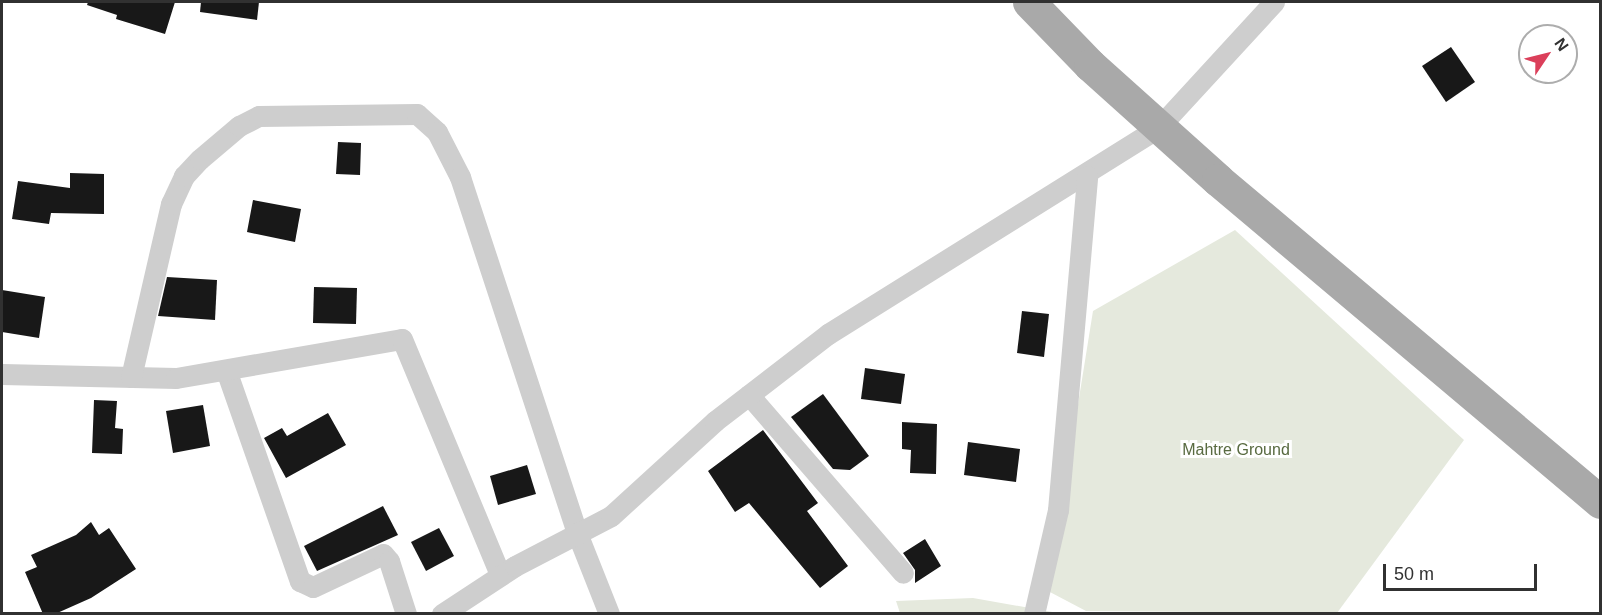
<!DOCTYPE html>
<style>
body{margin:0}
#map{position:relative;width:1602px;height:615px;overflow:hidden;background:#fff;font-family:Arial,sans-serif}
div>[style]{position:absolute}
.green>*{inset:0;background:#e5e9dd}
.building>*{inset:0;background:#181818}
.street>*{height:21px;margin:-10.5px;padding:0 10.5px;transform-origin:10.5px;border-radius:10.5px;background:#cecece}
.primary>*{height:33px;margin:-16.5px;padding:0 16.5px;transform-origin:16.5px;border-radius:16.5px;background:#a9a9a9}
span{translate:-50% -50%;white-space:nowrap;text-align:center;line-height:1.15;-webkit-text-stroke:6px #fff;paint-order:stroke}
.park-label{font-size:16px;color:#586a40}
.frame{position:absolute;inset:0;border:3px solid #313131;pointer-events:none}
.north{position:absolute;left:1518px;top:24px;width:60px;height:60px;box-sizing:border-box;background:#fff;border:2px solid #adadad;border-radius:50%;rotate:55deg;font-size:16px;font-weight:700;line-height:24px;text-align:center;color:#313131}
.north::after{content:'';display:block;margin:auto;width:21px;height:27px;background:#db3f5a;clip-path:polygon(50% 0,100% 100%,50% 72%,0 100%)}
.scale{position:absolute;left:1383px;top:564px;width:154px;height:27px;box-sizing:border-box;border:3px solid #313131;border-top:0;padding-left:8px;font-size:18px;line-height:21px;white-space:nowrap;color:#313131;-webkit-text-stroke:4px #fff;paint-order:stroke}
</style>
<div id="map">
<div class="green">
<i style="clip-path:polygon(1235px 230px,1464px 440px,1337px 613px,1086px 611px,1048px 591px,1093px 311px)"></i>
<i style="clip-path:polygon(973px 598px,1058px 613px,900px 613px,896px 601px)"></i>
</div>
<div class="building">
<i style="clip-path:polygon(88px 2px,175px 2px,165px 34px,116px 19px,117px 15px,87px 5px)"></i>
<i style="clip-path:polygon(201px 2px,259px 2px,257px 20px,200px 12px)"></i>
<i style="clip-path:polygon(1451px 47px,1475px 82px,1446px 102px,1422px 66px)"></i>
<i style="clip-path:polygon(338px 142px,361px 143px,360px 175px,336px 174px)"></i>
<i style="clip-path:polygon(70px 173px,104px 174px,104px 214px,51px 213px,49px 224px,12px 219px,18px 181px,70px 188px)"></i>
<i style="clip-path:polygon(253px 200px,301px 209px,295px 242px,247px 232px)"></i>
<i style="clip-path:polygon(167px 277px,217px 280px,215px 320px,158px 316px)"></i>
<i style="clip-path:polygon(314px 287px,357px 288px,356px 324px,313px 323px)"></i>
<i style="clip-path:polygon(2px 290px,45px 297px,39px 338px,2px 332px)"></i>
<i style="clip-path:polygon(1022px 311px,1049px 314px,1044px 357px,1017px 353px)"></i>
<i style="clip-path:polygon(865px 368px,905px 374px,901px 404px,861px 399px)"></i>
<i style="clip-path:polygon(823px 394px,869px 456px,850px 470px,833px 469px,791px 417px)"></i>
<i style="clip-path:polygon(94px 400px,117px 401px,115px 428px,123px 429px,122px 454px,92px 453px)"></i>
<i style="clip-path:polygon(203px 405px,210px 446px,173px 453px,166px 411px)"></i>
<i style="clip-path:polygon(328px 413px,346px 445px,286px 478px,264px 438px,282px 428px,287px 436px)"></i>
<i style="clip-path:polygon(902px 422px,937px 424px,936px 474px,910px 473px,911px 450px,902px 449px)"></i>
<i style="clip-path:polygon(763px 430px,818px 503px,807px 511px,848px 566px,820px 588px,749px 503px,735px 512px,708px 471px)"></i>
<i style="clip-path:polygon(968px 442px,1020px 449px,1016px 482px,964px 475px)"></i>
<i style="clip-path:polygon(527px 465px,536px 494px,498px 505px,490px 476px)"></i>
<i style="clip-path:polygon(383px 506px,398px 535px,317px 571px,304px 546px)"></i>
<i style="clip-path:polygon(91px 522px,99px 535px,109px 528px,136px 569px,91px 598px,55px 614px,43px 614px,25px 572px,37px 567px,31px 555px,76px 535px)"></i>
<i style="clip-path:polygon(439px 528px,454px 556px,426px 571px,411px 542px)"></i>
<i style="clip-path:polygon(925px 539px,941px 566px,915px 583px,915px 570px,903px 553px)"></i>
</div>
<div class="street">
<i style="left:226px;top:370px;width:224px;rotate:70.7deg"></i>
<i style="left:300px;top:581px;width:14px;rotate:25deg"></i>
<i style="left:313px;top:587px;width:77px;rotate:-25.2deg"></i>
<i style="left:383px;top:554px;width:9px;rotate:49deg"></i>
<i style="left:389px;top:561px;width:56px;rotate:72.2deg"></i>
<i style="left:2px;top:374px;width:174px;rotate:1.3deg"></i>
<i style="left:176px;top:378px;width:229px;rotate:-9.8deg"></i>
<i style="left:402px;top:339px;width:256px;rotate:67.4deg"></i>
<i style="left:131px;top:377px;width:178px;rotate:-77deg"></i>
<i style="left:171px;top:204px;width:31px;rotate:-65deg"></i>
<i style="left:184px;top:176px;width:23px;rotate:-47deg"></i>
<i style="left:200px;top:159px;width:51px;rotate:-40.2deg"></i>
<i style="left:239px;top:126px;width:22px;rotate:-27deg"></i>
<i style="left:259px;top:116px;width:158px;rotate:-0.7deg"></i>
<i style="left:417px;top:114px;width:27px;rotate:42deg"></i>
<i style="left:437px;top:132px;width:51px;rotate:62.9deg"></i>
<i style="left:460px;top:177px;width:375px;rotate:71.8deg"></i>
<i style="left:577px;top:533px;width:87px;rotate:68.4deg"></i>
<i style="left:749px;top:395px;width:235px;rotate:49.1deg"></i>
<i style="left:442px;top:614px;width:87px;rotate:-33.3deg"></i>
<i style="left:515px;top:566px;width:108px;rotate:-27.5deg"></i>
<i style="left:611px;top:516px;width:141px;rotate:-42.4deg"></i>
<i style="left:715px;top:421px;width:143px;rotate:-37.6deg"></i>
<i style="left:828px;top:334px;width:390px;rotate:-32deg"></i>
<i style="left:1159px;top:127px;width:170px;rotate:-47.4deg"></i>
<i style="left:1034px;top:614px;width:107px;rotate:-77deg"></i>
<i style="left:1058px;top:510px;width:335px;rotate:-85deg"></i>
</div>
<div class="primary">
<i style="left:1029px;top:2px;width:88px;rotate:45.9deg"></i>
<i style="left:1090px;top:65px;width:172px;rotate:41.9deg"></i>
<i style="left:1218px;top:180px;width:500px;rotate:40.1deg"></i>
</div>
<div class="park-label">
<span style="left:1236px;top:450px">Mahtre Ground</span>
</div>
<div class="frame"></div>
<div class="north">N</div>
<div class="scale">50 m</div>
</div>
